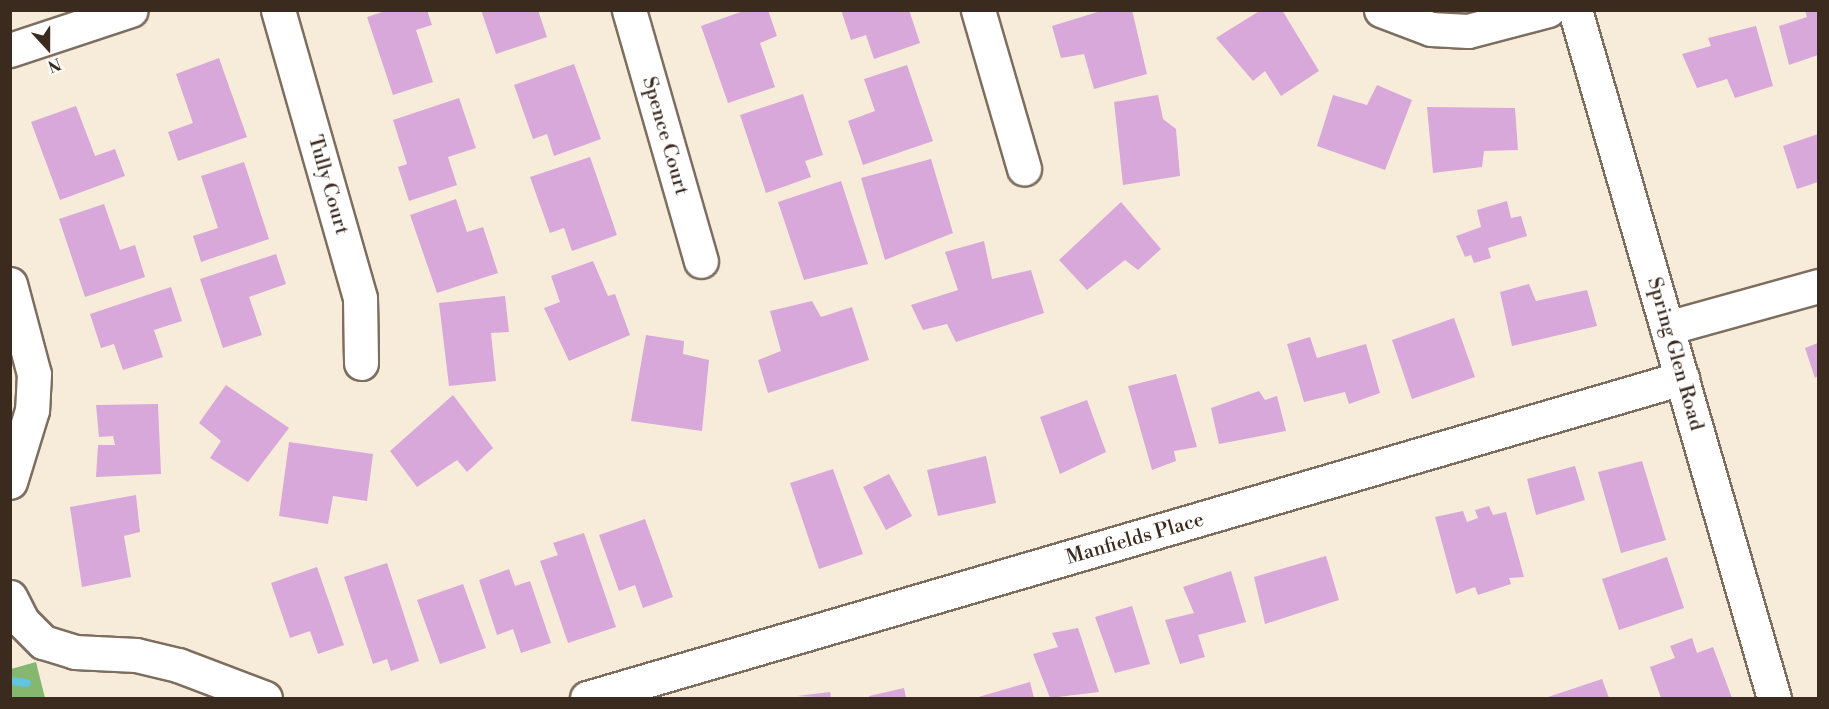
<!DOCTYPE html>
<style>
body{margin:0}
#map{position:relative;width:1829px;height:709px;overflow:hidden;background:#f7ecda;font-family:"Libre Bodoni",serif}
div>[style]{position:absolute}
.forest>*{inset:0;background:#86b771}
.stream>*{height:8px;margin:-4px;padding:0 4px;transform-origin:4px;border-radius:4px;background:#61c5de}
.building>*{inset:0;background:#d8a8db}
.roads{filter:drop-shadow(2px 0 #7d6e60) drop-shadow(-2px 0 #7d6e60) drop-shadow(0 2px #7d6e60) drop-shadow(0 -2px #7d6e60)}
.minor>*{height:33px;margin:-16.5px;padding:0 16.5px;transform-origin:16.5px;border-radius:16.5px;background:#fff}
span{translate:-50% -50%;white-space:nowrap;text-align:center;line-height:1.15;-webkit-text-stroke:4.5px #fff;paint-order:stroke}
.street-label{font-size:20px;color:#3b2a1e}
.frame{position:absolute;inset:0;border:12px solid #3b2a1e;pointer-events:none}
.north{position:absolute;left:18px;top:18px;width:60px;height:60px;-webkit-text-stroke:4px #fff;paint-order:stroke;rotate:159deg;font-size:16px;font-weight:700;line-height:24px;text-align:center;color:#3b2a1e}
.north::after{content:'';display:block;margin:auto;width:21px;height:27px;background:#3b2a1e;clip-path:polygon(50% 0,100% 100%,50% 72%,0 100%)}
</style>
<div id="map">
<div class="forest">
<i style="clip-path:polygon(36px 662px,45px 698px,11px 698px,11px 669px)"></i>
</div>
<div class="stream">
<i style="left:10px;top:681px;width:17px;rotate:7deg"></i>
</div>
<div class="building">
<i style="clip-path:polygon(388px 10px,427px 10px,432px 25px,416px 30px,433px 82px,393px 95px,367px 17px)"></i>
<i style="clip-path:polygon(481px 10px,538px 10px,547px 37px,496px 54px)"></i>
<i style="clip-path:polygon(746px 10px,768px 10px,777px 36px,760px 43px,775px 87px,728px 103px,701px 26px)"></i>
<i style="clip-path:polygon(841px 10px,909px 10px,920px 43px,874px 59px,866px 35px,851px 40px)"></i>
<i style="clip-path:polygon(1104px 10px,1132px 10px,1147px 74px,1094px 89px,1084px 54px,1061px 58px,1052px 26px)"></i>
<i style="clip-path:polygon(1261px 10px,1282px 10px,1319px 71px,1281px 96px,1265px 71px,1253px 81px,1216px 38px)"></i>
<i style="clip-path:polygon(1805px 10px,1818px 10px,1818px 55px,1789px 65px,1779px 26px,1807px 17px)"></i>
<i style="clip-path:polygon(1756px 26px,1773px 86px,1735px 98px,1727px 79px,1697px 88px,1682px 54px,1711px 46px,1708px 38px)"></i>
<i style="clip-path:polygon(219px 58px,247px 137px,178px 161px,168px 132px,193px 123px,176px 74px)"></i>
<i style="clip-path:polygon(574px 64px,601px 139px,554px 156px,547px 134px,533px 139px,514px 85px)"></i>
<i style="clip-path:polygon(907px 65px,933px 141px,863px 165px,848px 121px,875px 111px,864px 79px)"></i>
<i style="clip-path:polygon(1377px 85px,1412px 100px,1385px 170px,1317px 146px,1333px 95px,1367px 105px)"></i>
<i style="clip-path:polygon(803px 94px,823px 155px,805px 161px,811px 177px,766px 193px,740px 115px)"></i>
<i style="clip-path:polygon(1158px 95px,1163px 119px,1176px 129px,1180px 176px,1123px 185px,1114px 102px)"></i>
<i style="clip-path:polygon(459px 98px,476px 148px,448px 157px,457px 185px,409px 201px,398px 167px,407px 164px,393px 120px)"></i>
<i style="clip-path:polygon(76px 106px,95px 156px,115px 149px,125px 176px,60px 200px,31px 122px)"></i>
<i style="clip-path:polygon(1427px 107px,1515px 108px,1518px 150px,1484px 151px,1482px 167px,1433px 173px)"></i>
<i style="clip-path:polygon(1818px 134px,1818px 182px,1797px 189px,1783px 146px)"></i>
<i style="clip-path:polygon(590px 157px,617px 235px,572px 251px,564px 228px,550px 233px,530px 177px)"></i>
<i style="clip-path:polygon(931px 159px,953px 233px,885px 260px,861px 178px)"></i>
<i style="clip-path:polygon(244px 162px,269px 239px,201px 262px,193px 236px,218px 228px,201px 176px)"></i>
<i style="clip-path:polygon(841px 181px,868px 264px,804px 280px,778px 202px)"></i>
<i style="clip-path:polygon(456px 199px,467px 232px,483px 227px,498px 273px,437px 293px,410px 215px)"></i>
<i style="clip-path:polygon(1507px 201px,1511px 218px,1521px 216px,1527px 236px,1488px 248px,1491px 258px,1474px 263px,1471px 255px,1465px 257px,1456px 236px,1481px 227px,1477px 210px)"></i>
<i style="clip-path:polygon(1121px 202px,1161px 249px,1138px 270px,1125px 260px,1087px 290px,1059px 260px)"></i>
<i style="clip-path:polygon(104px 204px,120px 250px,135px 245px,145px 277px,85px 297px,59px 219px)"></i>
<i style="clip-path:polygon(984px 241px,992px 279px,1031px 270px,1044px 313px,956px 342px,947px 324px,923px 330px,911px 305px,958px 290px,945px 252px)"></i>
<i style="clip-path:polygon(276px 254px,286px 284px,249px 297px,262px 335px,223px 348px,200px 279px)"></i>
<i style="clip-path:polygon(593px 261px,608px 296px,615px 294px,630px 335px,569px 361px,544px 308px,560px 302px,551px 276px)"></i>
<i style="clip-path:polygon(1529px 284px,1536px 301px,1587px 290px,1597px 326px,1512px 346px,1500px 292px)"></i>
<i style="clip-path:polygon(171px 287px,182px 321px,154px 330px,163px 357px,123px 370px,114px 344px,101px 348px,90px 314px)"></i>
<i style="clip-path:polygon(505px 296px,509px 332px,491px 333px,496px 381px,449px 386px,439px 303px)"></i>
<i style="clip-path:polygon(812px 301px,821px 317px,852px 307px,869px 360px,768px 393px,758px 360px,781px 351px,770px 311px)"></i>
<i style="clip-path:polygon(1454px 318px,1475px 377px,1412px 399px,1392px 340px)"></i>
<i style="clip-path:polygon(646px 335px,684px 341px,683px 354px,709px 360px,702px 431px,631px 421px)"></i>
<i style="clip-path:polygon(1310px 337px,1317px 358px,1366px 344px,1380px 393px,1349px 404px,1345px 392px,1304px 402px,1287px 344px)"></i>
<i style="clip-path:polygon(1818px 343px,1818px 376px,1815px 378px,1805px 348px)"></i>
<i style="clip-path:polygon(1176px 374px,1197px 447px,1174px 451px,1176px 461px,1152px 470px,1128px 386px)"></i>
<i style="clip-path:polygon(226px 385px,289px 428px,248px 482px,210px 458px,221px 441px,199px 423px)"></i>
<i style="clip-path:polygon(1259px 391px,1265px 400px,1277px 396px,1286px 431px,1219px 444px,1211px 408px)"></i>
<i style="clip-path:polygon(453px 395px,493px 448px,467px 472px,457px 460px,417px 487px,390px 451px)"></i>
<i style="clip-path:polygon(1087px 400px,1106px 452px,1060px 474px,1040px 417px)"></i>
<i style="clip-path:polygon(158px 404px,161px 474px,96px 477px,98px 445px,115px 445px,113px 436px,99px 437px,96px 405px)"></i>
<i style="clip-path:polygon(289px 442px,373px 454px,367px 501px,333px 496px,328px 524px,279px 516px)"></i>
<i style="clip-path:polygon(986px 456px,996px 503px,938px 516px,927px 470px)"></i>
<i style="clip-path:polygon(1642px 461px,1666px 540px,1621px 553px,1598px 472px)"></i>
<i style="clip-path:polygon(1575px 466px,1585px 500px,1536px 515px,1527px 479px)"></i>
<i style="clip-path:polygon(833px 469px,863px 554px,819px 569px,790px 483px)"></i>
<i style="clip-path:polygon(889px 474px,912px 516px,886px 530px,863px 487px)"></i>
<i style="clip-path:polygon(136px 495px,140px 532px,124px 536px,131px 577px,82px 587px,70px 507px)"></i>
<i style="clip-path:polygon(1489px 506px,1493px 515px,1506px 512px,1524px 577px,1509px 578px,1511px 584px,1478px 595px,1475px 587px,1456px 594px,1435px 517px,1463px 511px,1467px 522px,1478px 518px,1475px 510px)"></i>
<i style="clip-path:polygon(645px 519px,673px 597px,643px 608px,635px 585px,619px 591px,599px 535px)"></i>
<i style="clip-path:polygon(584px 533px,616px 627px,568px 643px,540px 561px,558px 555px,553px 543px)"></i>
<i style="clip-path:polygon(1326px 556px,1339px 600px,1265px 624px,1254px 577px)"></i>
<i style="clip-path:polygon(1667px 557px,1684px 608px,1619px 630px,1602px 579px)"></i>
<i style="clip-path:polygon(387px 563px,419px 661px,391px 671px,387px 659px,373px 664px,344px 577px)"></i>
<i style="clip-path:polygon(317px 567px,344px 645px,318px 654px,310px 631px,290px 638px,271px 583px)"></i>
<i style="clip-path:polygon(509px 569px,515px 586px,530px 581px,551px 643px,521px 653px,513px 629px,497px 635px,479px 580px)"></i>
<i style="clip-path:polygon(1231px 571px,1246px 622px,1198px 635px,1205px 657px,1180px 664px,1165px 620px,1194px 613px,1183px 587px)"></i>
<i style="clip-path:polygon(463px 584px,486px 648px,440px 664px,417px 600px)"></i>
<i style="clip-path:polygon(1132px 606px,1150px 664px,1115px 673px,1095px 617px)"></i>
<i style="clip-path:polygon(1078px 628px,1099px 692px,1050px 698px,1033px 654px,1058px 647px,1052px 633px)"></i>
<i style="clip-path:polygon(1692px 638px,1697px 653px,1713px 647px,1732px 698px,1661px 698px,1650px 667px,1675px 658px,1670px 646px)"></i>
<i style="clip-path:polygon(1602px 679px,1609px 698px,1545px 698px)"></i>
<i style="clip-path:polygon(1030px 682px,1034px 698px,975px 698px)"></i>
<i style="clip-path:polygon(904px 688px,906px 698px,870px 698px,869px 696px)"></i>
<i style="clip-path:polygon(830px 692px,831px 698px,797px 696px)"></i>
</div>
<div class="roads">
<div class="minor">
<i style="left:278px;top:10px;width:299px;rotate:74.1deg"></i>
<i style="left:360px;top:298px;width:65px;rotate:89.1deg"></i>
<i style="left:629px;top:10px;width:261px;rotate:74deg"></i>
<i style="left:978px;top:10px;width:165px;rotate:73.8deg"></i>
<i style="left:1381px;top:10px;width:53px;rotate:20.8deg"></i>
<i style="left:1431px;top:29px;width:37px;rotate:3deg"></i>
<i style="left:1468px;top:31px;width:83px;rotate:-14.7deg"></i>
<i style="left:1575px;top:10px;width:716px;rotate:73.87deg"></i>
<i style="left:10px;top:50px;width:127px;rotate:-18.3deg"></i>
<i style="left:10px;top:284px;width:93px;rotate:75.1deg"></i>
<i style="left:34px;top:374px;width:36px;rotate:93deg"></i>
<i style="left:32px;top:410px;width:75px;rotate:107deg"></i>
<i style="left:1667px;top:328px;width:157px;rotate:-15.5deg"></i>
<i style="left:10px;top:597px;width:27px;rotate:63deg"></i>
<i style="left:22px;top:621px;width:30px;rotate:45deg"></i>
<i style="left:43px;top:642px;width:34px;rotate:17deg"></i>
<i style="left:75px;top:652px;width:61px;rotate:2.8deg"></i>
<i style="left:136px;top:655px;width:43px;rotate:13.4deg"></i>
<i style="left:178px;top:665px;width:93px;rotate:20.8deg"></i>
<i style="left:587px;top:698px;width:1141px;rotate:-16.29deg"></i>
</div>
</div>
<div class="street-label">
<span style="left:665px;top:136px;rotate:74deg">Spence Court</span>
<span style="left:328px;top:185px;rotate:74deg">Tully Court</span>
<span style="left:1675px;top:354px;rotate:74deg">Spring Glen Road</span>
<span style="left:1135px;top:539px;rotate:-16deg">Manfields Place</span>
</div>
<div class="frame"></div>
<div class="north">N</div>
</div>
